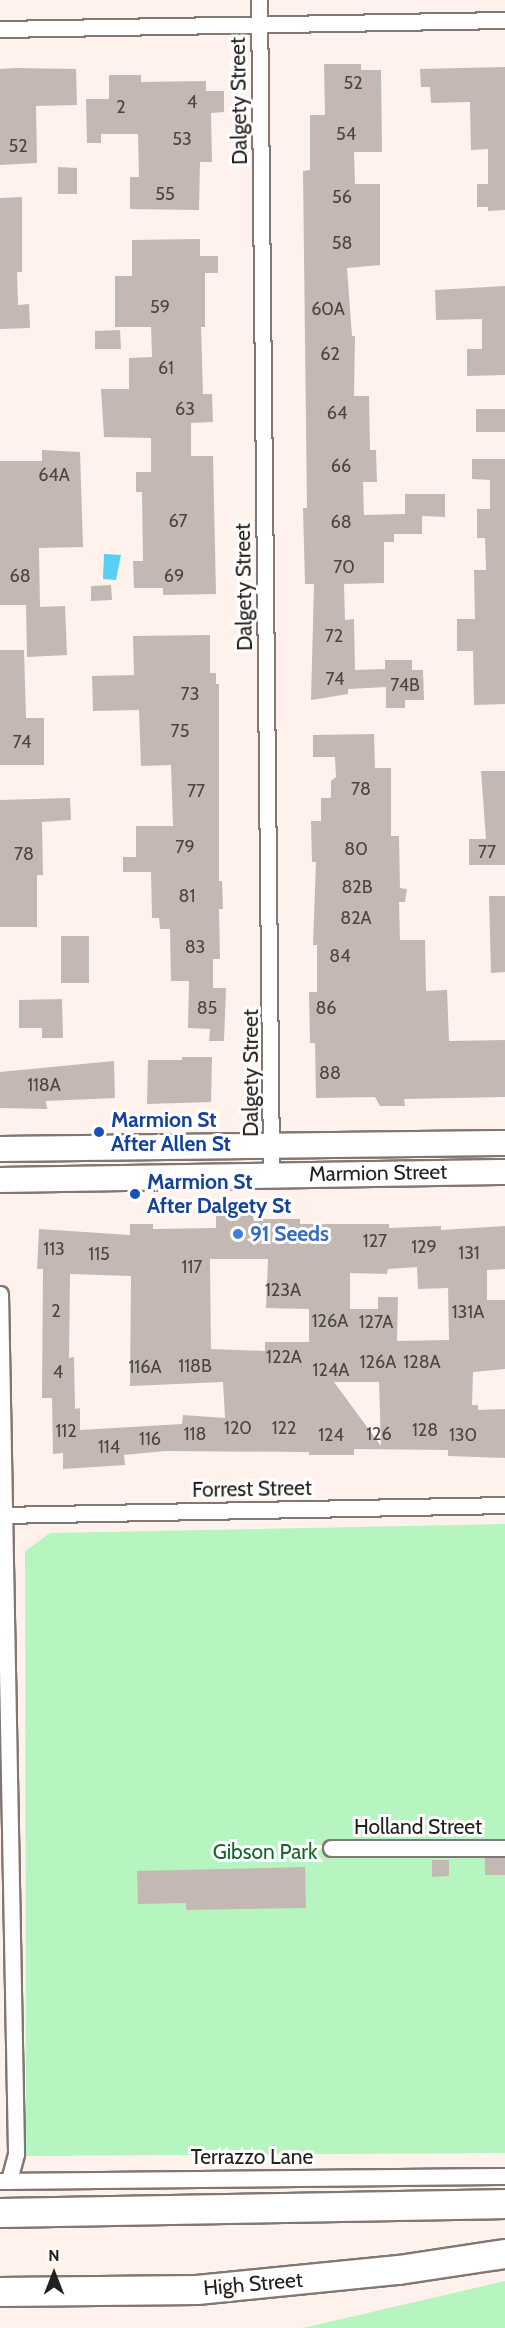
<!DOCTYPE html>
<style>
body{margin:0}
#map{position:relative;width:505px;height:2328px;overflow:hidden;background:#fff2ed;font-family:Cabin,sans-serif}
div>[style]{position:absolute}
.green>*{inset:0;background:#b6f5bf}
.water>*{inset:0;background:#57cef3}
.building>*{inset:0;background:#c4b8b3}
.roads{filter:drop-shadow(2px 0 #827772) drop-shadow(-2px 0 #827772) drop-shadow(0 2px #827772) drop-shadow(0 -2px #827772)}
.street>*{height:15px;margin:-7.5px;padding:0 7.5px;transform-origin:7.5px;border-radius:7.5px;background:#fff}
.primary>*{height:24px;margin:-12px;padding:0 12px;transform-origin:12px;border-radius:12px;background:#fff}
.highway>*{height:28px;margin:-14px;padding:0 14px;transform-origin:14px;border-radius:14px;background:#fff}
.dots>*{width:16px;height:16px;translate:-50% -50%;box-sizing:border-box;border:3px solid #fff;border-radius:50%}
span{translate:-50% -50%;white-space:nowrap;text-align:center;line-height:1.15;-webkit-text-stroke:6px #fff;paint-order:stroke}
.number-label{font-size:18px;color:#4c4643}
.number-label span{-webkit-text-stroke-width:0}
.street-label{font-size:21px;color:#24201e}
.transit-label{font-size:21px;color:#164399;font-weight:700}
.left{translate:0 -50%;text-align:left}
.shop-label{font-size:21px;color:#366cbe;font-weight:700}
.park-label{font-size:21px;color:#16672e}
.north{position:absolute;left:24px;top:2244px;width:60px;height:60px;-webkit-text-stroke:4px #fff;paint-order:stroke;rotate:0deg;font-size:16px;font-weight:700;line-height:24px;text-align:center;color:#24201e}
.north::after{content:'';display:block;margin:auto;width:21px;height:27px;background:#24201e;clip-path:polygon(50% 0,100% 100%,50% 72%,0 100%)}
</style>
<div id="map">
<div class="green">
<i style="clip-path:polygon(505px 1524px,505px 2153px,26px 2156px,25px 1551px,50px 1533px)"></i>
<i style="clip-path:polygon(505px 2281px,505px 2328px,303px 2328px)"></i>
</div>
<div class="water">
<i style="clip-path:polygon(104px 554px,121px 555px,116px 580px,103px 579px)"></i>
</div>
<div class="building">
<i style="clip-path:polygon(324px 64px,361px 64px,361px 70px,381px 70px,382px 152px,354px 152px,355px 184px,380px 184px,380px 265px,347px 268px,352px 336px,355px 336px,354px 396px,369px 396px,370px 450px,376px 450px,377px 482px,363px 482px,364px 515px,405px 514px,405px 494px,445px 494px,445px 517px,422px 516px,422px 534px,394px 534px,394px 542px,384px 542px,384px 583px,344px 584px,345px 620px,354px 619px,355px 670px,385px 669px,385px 660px,412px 660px,412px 670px,423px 670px,424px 700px,405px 700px,405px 708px,386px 708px,386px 687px,348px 689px,348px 694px,311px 700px,314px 584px,305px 584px,303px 508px,307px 508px,303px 171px,310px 170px,310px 115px,325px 115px)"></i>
<i style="clip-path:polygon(505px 67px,505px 210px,488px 211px,488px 207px,477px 207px,477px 184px,488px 184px,488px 149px,471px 150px,470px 102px,431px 103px,430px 87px,421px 87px,420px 69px)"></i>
<i style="clip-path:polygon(15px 68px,76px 69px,77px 105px,36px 106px,37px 163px,0 165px,0 69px)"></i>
<i style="clip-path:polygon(109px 75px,141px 75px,141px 82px,206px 81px,206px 91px,224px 91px,224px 112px,211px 113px,212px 162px,200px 162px,199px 210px,130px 209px,130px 177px,139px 177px,138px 134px,101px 134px,101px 143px,87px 143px,86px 99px,109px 99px)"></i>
<i style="clip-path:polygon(58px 167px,77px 168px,77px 194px,58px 194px)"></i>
<i style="clip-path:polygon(22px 197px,22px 272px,17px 272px,18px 305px,29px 304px,30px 328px,0 329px,0 198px)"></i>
<i style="clip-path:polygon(200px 239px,200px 256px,218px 256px,218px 273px,205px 273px,205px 327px,201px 327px,203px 394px,212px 394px,213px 422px,191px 423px,191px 456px,213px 456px,216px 594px,163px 595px,163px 588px,134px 588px,133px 561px,143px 561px,142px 492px,136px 492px,136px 472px,151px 472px,151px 438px,104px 437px,101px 389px,129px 389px,129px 358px,152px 357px,151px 327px,115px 327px,115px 276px,132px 276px,132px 240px)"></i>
<i style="clip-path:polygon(505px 286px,505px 375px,467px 376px,467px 349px,482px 349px,482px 319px,436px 320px,435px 290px)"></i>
<i style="clip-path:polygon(120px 330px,121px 349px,95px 349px,95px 331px)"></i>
<i style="clip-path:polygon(476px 409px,505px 409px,505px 432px,476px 432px)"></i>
<i style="clip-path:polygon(42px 450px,80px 452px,83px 547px,39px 548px,40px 607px,65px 606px,67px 655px,27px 657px,26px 605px,0 605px,0 461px,42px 461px)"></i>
<i style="clip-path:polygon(472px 459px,505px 459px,505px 704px,474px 705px,473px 651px,457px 651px,457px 619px,475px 619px,474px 570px,486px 570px,485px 538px,477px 538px,477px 509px,490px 509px,490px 480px,472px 479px)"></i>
<i style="clip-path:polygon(111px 585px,112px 600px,91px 601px,91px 586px)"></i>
<i style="clip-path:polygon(210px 635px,210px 673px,216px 673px,216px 684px,219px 684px,219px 881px,222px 881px,223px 909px,219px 909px,220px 959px,213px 959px,213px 988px,226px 988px,224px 1041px,209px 1041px,210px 1029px,188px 1028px,189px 981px,171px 981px,170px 929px,160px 929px,159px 918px,152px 918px,151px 872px,123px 872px,123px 857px,136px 857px,136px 826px,173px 826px,171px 765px,141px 766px,139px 710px,93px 711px,92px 676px,134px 675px,133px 636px)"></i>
<i style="clip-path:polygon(0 650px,24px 650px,26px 718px,44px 718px,44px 765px,0 765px)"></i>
<i style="clip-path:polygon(374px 734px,375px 768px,391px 768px,391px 836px,399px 836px,400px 888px,407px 889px,405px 902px,399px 902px,400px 940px,425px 940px,426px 991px,447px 990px,449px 1041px,505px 1040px,505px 1097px,404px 1099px,405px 1106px,380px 1106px,375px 1097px,316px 1098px,315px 1043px,310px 1043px,309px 992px,317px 992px,317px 945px,313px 945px,316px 862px,312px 862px,311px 821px,321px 821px,321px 798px,331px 798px,331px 781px,336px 777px,335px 757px,313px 757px,313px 735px)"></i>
<i style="clip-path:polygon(481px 771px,505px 771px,505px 865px,469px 865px,469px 839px,486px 839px)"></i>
<i style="clip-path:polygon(70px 798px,71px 820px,42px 822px,43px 875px,37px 875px,37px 927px,0 927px,0 800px)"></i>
<i style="clip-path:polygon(489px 896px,505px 896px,505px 972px,491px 973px)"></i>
<i style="clip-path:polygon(61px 936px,89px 936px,89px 983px,61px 983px)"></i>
<i style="clip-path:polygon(62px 999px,63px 1038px,42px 1038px,42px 1028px,19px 1028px,19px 1000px)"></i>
<i style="clip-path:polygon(182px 1057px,212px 1057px,211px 1102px,147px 1104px,148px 1060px,182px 1060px)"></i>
<i style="clip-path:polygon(114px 1061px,115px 1098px,46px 1101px,47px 1109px,0 1108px,0 1072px)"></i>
<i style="clip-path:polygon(evenodd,216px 1206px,253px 1206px,253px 1219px,300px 1219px,300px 1224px,389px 1224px,389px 1228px,441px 1226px,441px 1230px,505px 1226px,505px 1269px,487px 1270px,487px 1300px,505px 1300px,505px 1369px,473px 1372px,472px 1405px,478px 1405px,478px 1410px,505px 1409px,505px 1458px,448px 1456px,448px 1450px,354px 1449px,354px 1455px,309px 1455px,309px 1452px,165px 1451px,124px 1455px,125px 1465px,63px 1469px,63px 1453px,53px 1454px,52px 1398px,42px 1398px,43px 1269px,37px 1269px,39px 1229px,130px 1235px,130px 1224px,153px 1224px,153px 1229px,216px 1228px,216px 1206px,210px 1259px,268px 1259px,266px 1308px,309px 1309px,309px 1342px,265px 1342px,265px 1351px,211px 1349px,210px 1259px,216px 1206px,417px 1267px,418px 1289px,448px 1288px,449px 1340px,397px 1341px,398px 1297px,378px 1297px,378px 1309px,350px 1309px,350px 1273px,387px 1274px,388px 1269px,417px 1267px,216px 1206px,70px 1274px,131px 1276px,130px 1386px,223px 1382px,225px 1418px,183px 1415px,182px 1424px,80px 1430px,80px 1408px,75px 1409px,74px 1357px,69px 1358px,70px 1274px,216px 1206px,334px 1382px,379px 1382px,381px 1446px,334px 1382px)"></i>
<i style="clip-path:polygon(485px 1858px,505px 1858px,505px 1875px,485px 1875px)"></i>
<i style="clip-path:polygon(432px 1860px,449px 1860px,449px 1876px,432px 1877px)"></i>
<i style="clip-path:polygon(305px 1867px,306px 1908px,186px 1910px,186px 1903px,138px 1904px,137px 1871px)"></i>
</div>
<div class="roads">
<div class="street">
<i style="left:259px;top:0;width:1174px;rotate:89.41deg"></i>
<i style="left:0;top:29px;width:505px;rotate:-1.02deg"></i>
<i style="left:0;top:1294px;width:860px;rotate:88.93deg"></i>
<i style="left:16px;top:2154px;width:28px;rotate:105deg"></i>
<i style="left:0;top:1515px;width:505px;rotate:-1.13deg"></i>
<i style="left:331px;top:1848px;width:174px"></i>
<i style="left:0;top:2181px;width:505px;rotate:-0.57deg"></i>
</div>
<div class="primary">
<i style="left:0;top:1149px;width:505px;rotate:-0.68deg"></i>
<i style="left:0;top:1180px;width:505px;rotate:-0.91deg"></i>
</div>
<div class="highway">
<i style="left:0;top:2213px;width:505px;rotate:-1.02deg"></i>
<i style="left:0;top:2292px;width:197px;rotate:-0.6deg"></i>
<i style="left:197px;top:2290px;width:203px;rotate:-5.7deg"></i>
<i style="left:399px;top:2270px;width:107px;rotate:-8.6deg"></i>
</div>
</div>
<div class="dots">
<i style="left:99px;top:1132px;background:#1a4fb4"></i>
<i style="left:135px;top:1194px;background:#1a4fb4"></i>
<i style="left:238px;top:1234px;background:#3f7fe0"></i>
</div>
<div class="number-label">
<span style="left:353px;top:83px">52</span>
<span style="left:192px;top:102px">4</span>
<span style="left:121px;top:107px">2</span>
<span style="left:346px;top:134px">54</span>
<span style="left:182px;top:139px">53</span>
<span style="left:18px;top:146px">52</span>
<span style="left:165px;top:194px">55</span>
<span style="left:342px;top:197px">56</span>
<span style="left:342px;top:243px">58</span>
<span style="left:160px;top:307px">59</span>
<span style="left:328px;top:309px">60A</span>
<span style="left:330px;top:354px">62</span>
<span style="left:166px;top:368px">61</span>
<span style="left:185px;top:409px">63</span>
<span style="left:337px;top:413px">64</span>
<span style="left:341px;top:466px">66</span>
<span style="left:54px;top:475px">64A</span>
<span style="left:178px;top:521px">67</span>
<span style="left:341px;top:522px">68</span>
<span style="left:344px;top:567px">70</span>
<span style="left:20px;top:576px">68</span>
<span style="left:174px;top:576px">69</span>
<span style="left:334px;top:636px">72</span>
<span style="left:335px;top:679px">74</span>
<span style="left:405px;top:685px">74B</span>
<span style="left:190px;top:694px">73</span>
<span style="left:180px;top:731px">75</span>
<span style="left:22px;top:742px">74</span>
<span style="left:361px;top:789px">78</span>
<span style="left:196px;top:791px">77</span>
<span style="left:185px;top:847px">79</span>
<span style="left:356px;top:849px">80</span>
<span style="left:487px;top:852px">77</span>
<span style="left:24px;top:854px">78</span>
<span style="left:357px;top:887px">82B</span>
<span style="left:187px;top:896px">81</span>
<span style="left:356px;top:918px">82A</span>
<span style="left:195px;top:947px">83</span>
<span style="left:340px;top:956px">84</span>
<span style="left:207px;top:1008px">85</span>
<span style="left:326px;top:1008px">86</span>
<span style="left:330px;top:1073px">88</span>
<span style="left:44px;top:1085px">118A</span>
<span style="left:375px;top:1241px">127</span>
<span style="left:424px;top:1247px">129</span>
<span style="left:54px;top:1249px">113</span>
<span style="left:469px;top:1253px">131</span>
<span style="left:99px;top:1254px">115</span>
<span style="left:192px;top:1267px">117</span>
<span style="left:283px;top:1290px">123A</span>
<span style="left:56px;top:1311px">2</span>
<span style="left:468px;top:1312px">131A</span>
<span style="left:330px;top:1321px">126A</span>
<span style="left:376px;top:1322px">127A</span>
<span style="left:284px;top:1357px">122A</span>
<span style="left:378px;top:1362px">126A</span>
<span style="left:422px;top:1362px">128A</span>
<span style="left:195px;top:1366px">118B</span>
<span style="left:145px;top:1367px">116A</span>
<span style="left:331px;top:1370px">124A</span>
<span style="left:58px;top:1372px">4</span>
<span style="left:238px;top:1428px">120</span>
<span style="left:284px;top:1428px">122</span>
<span style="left:425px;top:1430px">128</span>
<span style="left:66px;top:1431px">112</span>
<span style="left:195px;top:1434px">118</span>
<span style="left:379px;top:1434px">126</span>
<span style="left:331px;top:1435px">124</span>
<span style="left:463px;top:1435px">130</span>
<span style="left:150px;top:1439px">116</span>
<span style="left:109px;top:1447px">114</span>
</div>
<div class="street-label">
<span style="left:239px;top:101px;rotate:-91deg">Dalgety Street</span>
<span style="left:244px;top:587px;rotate:-91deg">Dalgety Street</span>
<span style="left:251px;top:1073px;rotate:-90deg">Dalgety Street</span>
<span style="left:378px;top:1173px;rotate:-1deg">Marmion Street</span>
<span style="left:252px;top:1489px;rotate:-1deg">Forrest Street</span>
<span style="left:418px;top:1827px">Holland Street</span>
<span style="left:252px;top:2157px">Terrazzo Lane</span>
<span style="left:253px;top:2284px;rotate:-5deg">High Street</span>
</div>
<div class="transit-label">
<span class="left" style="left:111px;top:1132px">Marmion St<br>After Allen St</span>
<span class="left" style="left:147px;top:1194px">Marmion St<br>After Dalgety St</span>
</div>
<div class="shop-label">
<span class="left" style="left:250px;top:1234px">91 Seeds</span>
</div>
<div class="park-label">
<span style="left:265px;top:1852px">Gibson Park</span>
</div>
<div class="north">N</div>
</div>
